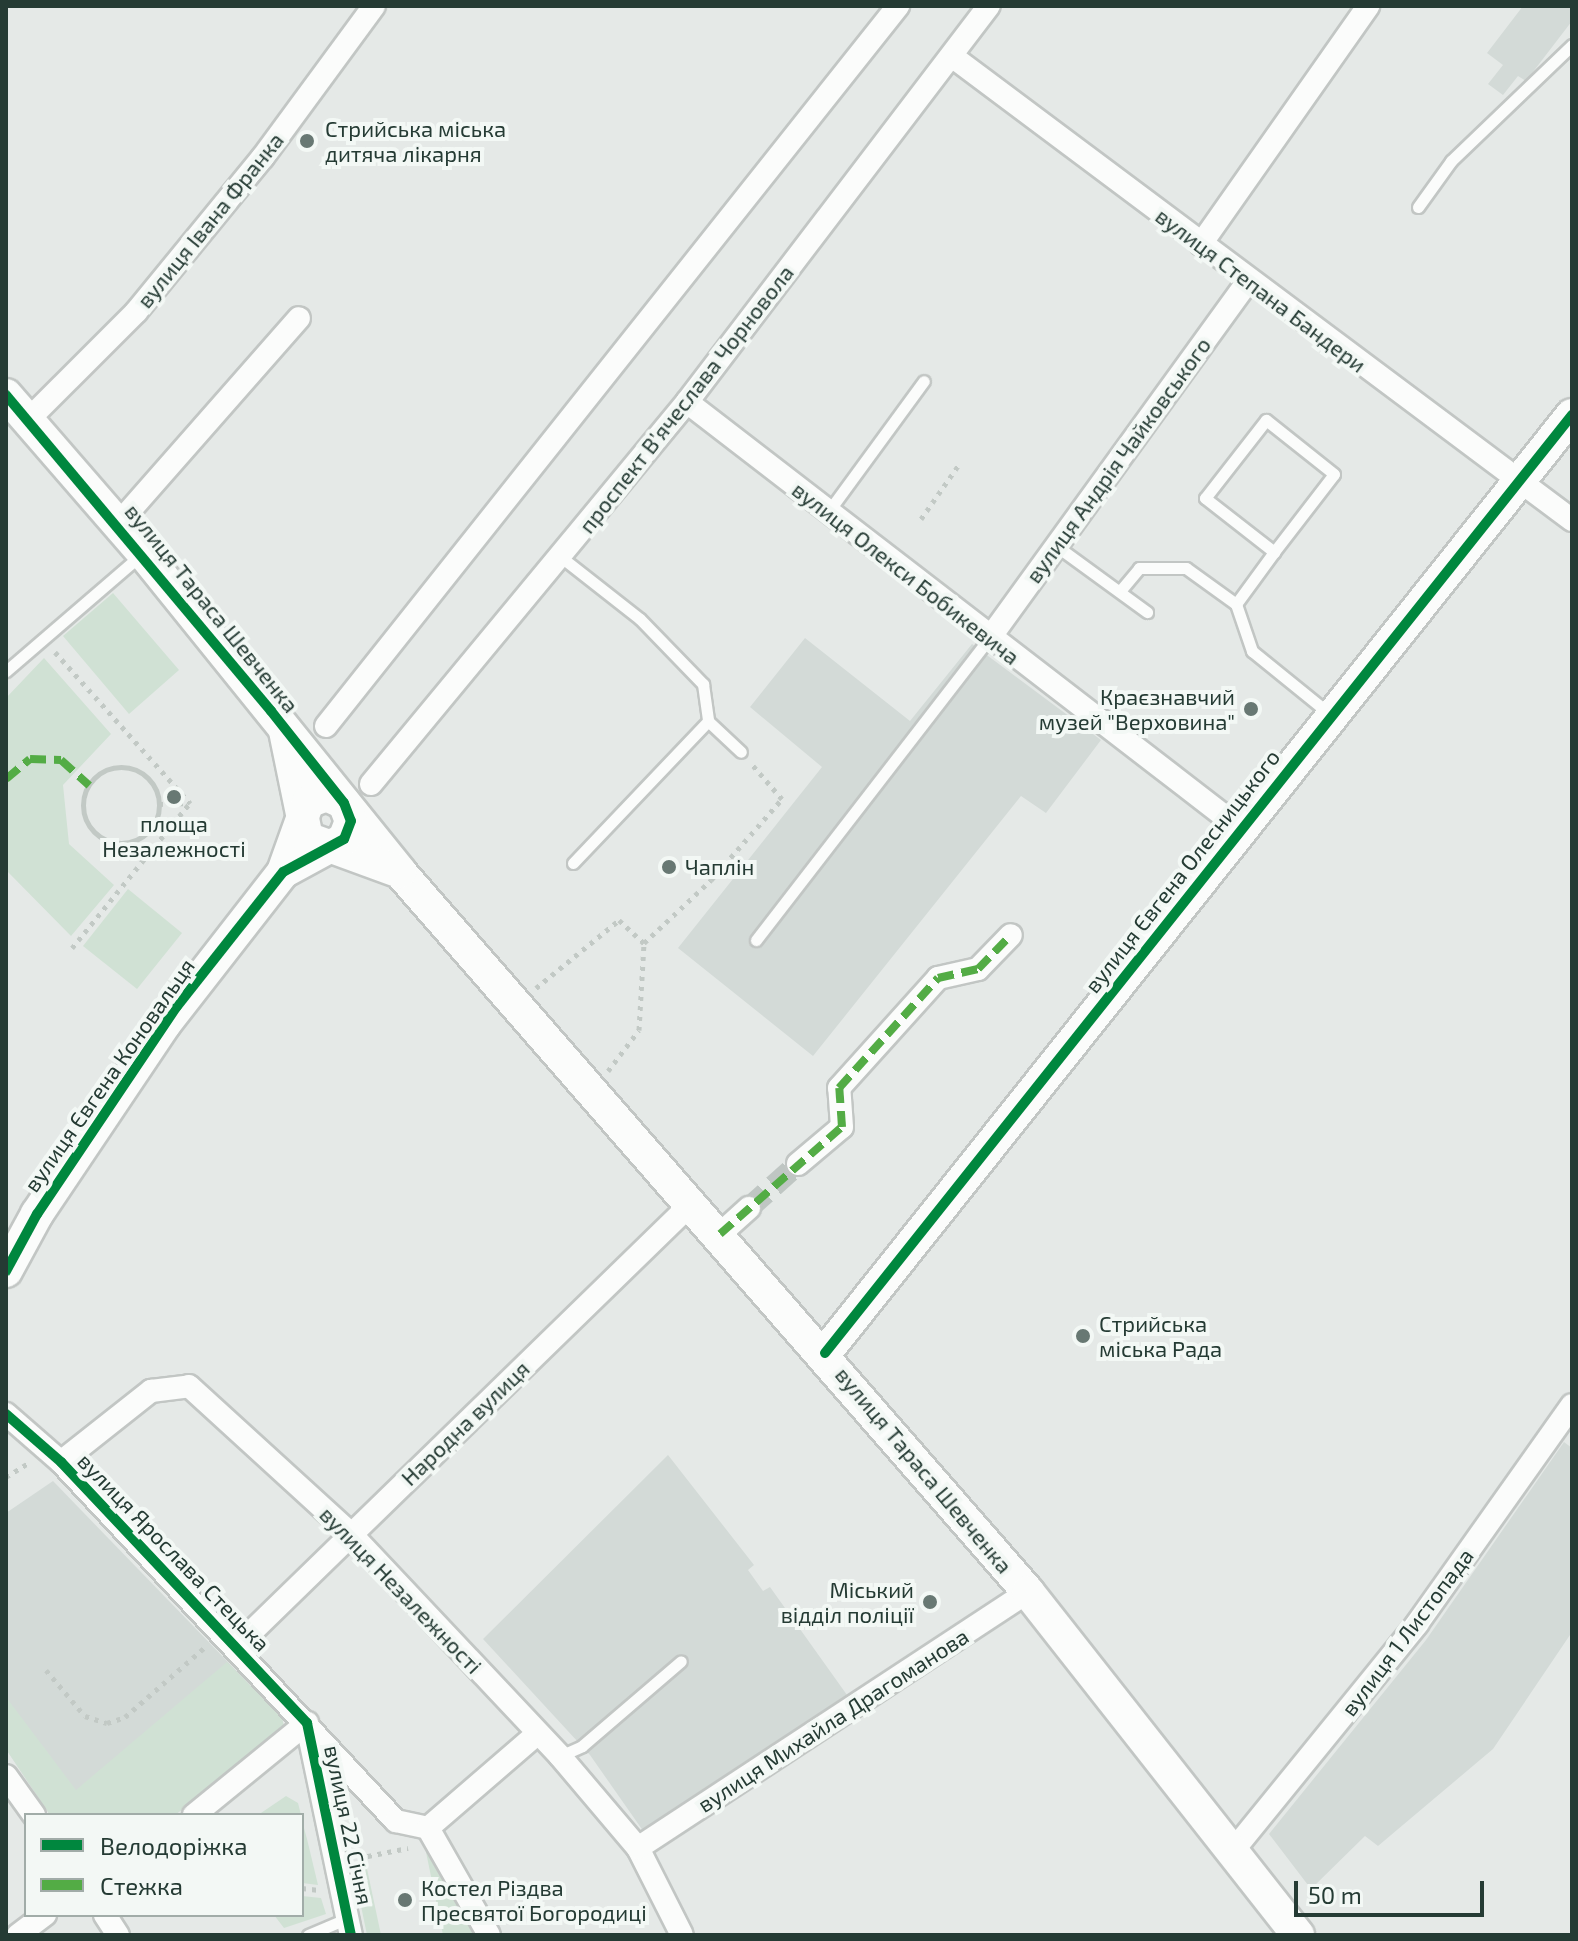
<!DOCTYPE html>
<meta charset="utf-8">
<style>
body{margin:0}
#map{position:relative;width:1578px;height:1941px;overflow:hidden;background:#e5e9e7;font-family:"Exo 2",sans-serif}
div>[style]{position:absolute}
.built>*{inset:0;background:#d3dad7}
.green>*{inset:0;background:#d0e1d4}
.street-tunnel>*{height:22px;margin-top:-11px;transform-origin:0;background:repeating-linear-gradient(90deg,#bfc6c3 0 22px,transparent 0 33px)}
.path>*{height:5px;margin-top:-2.5px;transform-origin:0;background:repeating-linear-gradient(90deg,#c2c9c5 0 4px,transparent 0 10px)}
.path>.ring{margin:-2.5px;padding:0;box-sizing:content-box;background:none;border:5px solid #c2c9c5;border-radius:50%}
.roads{filter:drop-shadow(2px 0 #c2c6c4) drop-shadow(-2px 0 #c2c6c4) drop-shadow(0 2px #c2c6c4) drop-shadow(0 -2px #c2c6c4)}
.lane>*{height:11px;margin:-5.5px;padding:0 5.5px;transform-origin:5.5px;border-radius:5.5px;background:#fbfcfb}
.street>*{height:22px;margin:-11px;padding:0 11px;transform-origin:11px;border-radius:11px;background:#fbfcfb}
.secondary>*{height:32px;margin:-16px;padding:0 16px;transform-origin:16px;border-radius:16px;background:#fbfcfb}
.quiet>*{height:8px;margin-top:-4px;transform-origin:0;background:repeating-linear-gradient(90deg,#53ac45 0 16px,transparent 0 24px)}
.cycleway>*{height:10px;margin:-5px;padding:0 5px;transform-origin:5px;border-radius:5px;background:#00873e}
.dots>*{width:22px;height:22px;translate:-50% -50%;box-sizing:border-box;border:4px solid #f3f8f5;border-radius:50%}
span{translate:-50% -50%;white-space:nowrap;text-align:center;line-height:1.15;-webkit-text-stroke:8px #f3f8f5;paint-order:stroke}
.poi-label{font-size:22px;color:#253b34}
.left{translate:0 -50%;text-align:left}
.right{translate:-100% -50%;text-align:right}
.street-label{font-size:22px;color:#253b34}
.frame{position:absolute;inset:0;border:8px solid #253b34;pointer-events:none}
.legend{position:absolute;left:24px;top:1813px;width:280px;height:104px;box-sizing:border-box;background:#f3f8f5;border:2px solid #a1aca8;margin:0;padding:10px 14px;list-style:none;font-size:24px;color:#253b34}
.legend li{display:flex;align-items:center;gap:16px;height:40px}
.legend b{width:40px;border:2px solid #a1aca8}
.scale{position:absolute;left:1294px;top:1881px;width:190px;height:36px;box-sizing:border-box;border:4px solid #253b34;border-top:0;padding-left:10px;font-size:24px;line-height:28px;white-space:nowrap;color:#253b34;-webkit-text-stroke:6px #f3f8f5;paint-order:stroke}
</style>
<div id="map">
<div class="built">
<i style="clip-path:polygon(1523px 6px,1572px 6px,1572px 21px,1526px 81px,1518px 76px,1503px 95px,1488px 84px,1503px 65px,1487px 53px)"></i>
<i style="clip-path:polygon(805px 638px,910px 721px,972px 644px,1101px 740px,1046px 813px,1021px 796px,813px 1056px,678px 948px,822px 767px,750px 707px)"></i>
<i style="clip-path:polygon(1564px 1442px,1572px 1448px,1572px 1632px,1493px 1749px,1378px 1846px,1365px 1836px,1311px 1889px,1269px 1834px,1426px 1640px)"></i>
<i style="clip-path:polygon(668px 1455px,754px 1565px,748px 1570px,763px 1591px,770px 1587px,852px 1702px,646px 1835px,590px 1755px,483px 1639px)"></i>
<i style="clip-path:polygon(53px 1481px,282px 1718px,284px 1727px,175px 1815px,50px 1815px,6px 1749px,6px 1513px)"></i>
</div>
<div class="green">
<i style="clip-path:polygon(113px 593px,179px 670px,129px 714px,63px 636px)"></i>
<i style="clip-path:polygon(44px 658px,111px 734px,63px 785px,69px 844px,114px 885px,71px 936px,6px 870px,6px 698px)"></i>
<i style="clip-path:polygon(128px 889px,182px 933px,137px 989px,83px 946px)"></i>
<i style="clip-path:polygon(227px 1662px,282px 1718px,284px 1727px,175px 1815px,50px 1815px,6px 1749px,6px 1697px,76px 1790px)"></i>
<i style="clip-path:polygon(286px 1796px,298px 1803px,301px 1815px,258px 1815px)"></i>
<i style="clip-path:polygon(302px 1821px,307px 1839px,318px 1885px,302px 1883px)"></i>
<i style="clip-path:polygon(431px 1851px,476px 1935px,443px 1935px,426px 1852px)"></i>
<i style="clip-path:polygon(366px 1864px,381px 1935px,367px 1935px,353px 1867px)"></i>
<i style="clip-path:polygon(302px 1896px,321px 1898px,326px 1914px,284px 1928px,274px 1915px,302px 1915px)"></i>
</div>
<div class="street-tunnel">
<i style="left:749px;top:1208px;width:66px;rotate:-41.9deg"></i>
</div>
<div class="path">
<i style="left:921px;top:519px;width:65px;rotate:-55.1deg"></i>
<i style="left:55px;top:652px;width:203px;rotate:48.2deg"></i>
<i class="ring" style="left:83px;top:767px;width:71px;height:71px"></i>
<i style="left:159px;top:804px;width:30px;rotate:-2deg"></i>
<i style="left:72px;top:948px;width:187px;rotate:-50.9deg"></i>
<i style="left:536px;top:988px;width:107px;rotate:-39.3deg"></i>
<i style="left:619px;top:920px;width:34px;rotate:43deg"></i>
<i style="left:608px;top:1071px;width:51px;rotate:-52.9deg"></i>
<i style="left:639px;top:1030px;width:87px;rotate:-86.7deg"></i>
<i style="left:644px;top:943px;width:92px;rotate:-43.2deg"></i>
<i style="left:711px;top:880px;width:108px;rotate:-48.8deg"></i>
<i style="left:782px;top:799px;width:49px;rotate:-130.9deg"></i>
<i style="left:6px;top:1477px;width:28px;rotate:-32deg"></i>
<i style="left:46px;top:1670px;width:60px;rotate:49.7deg"></i>
<i style="left:85px;top:1716px;width:23px;rotate:18deg"></i>
<i style="left:107px;top:1723px;width:19px;rotate:-18deg"></i>
<i style="left:125px;top:1717px;width:105px;rotate:-41.1deg"></i>
<i style="left:358px;top:1858px;width:51px;rotate:-11.3deg"></i>
<i style="left:302px;top:1888px;width:17px;rotate:7deg"></i>
</div>
<div class="roads">
<div class="lane">
<i style="left:1418px;top:207px;width:57px;rotate:-54.3deg"></i>
<i style="left:1451px;top:161px;width:168px;rotate:-43.8deg"></i>
<i style="left:828px;top:512px;width:162px;rotate:-53.8deg"></i>
<i style="left:1055px;top:545px;width:114px;rotate:36.1deg"></i>
<i style="left:1274px;top:552px;width:98px;rotate:-52.4deg"></i>
<i style="left:1334px;top:474px;width:87px;rotate:-141.5deg"></i>
<i style="left:1266px;top:420px;width:99px;rotate:128deg"></i>
<i style="left:1205px;top:498px;width:88px;rotate:38deg"></i>
<i style="left:1274px;top:552px;width:64px;rotate:126.2deg"></i>
<i style="left:1236px;top:604px;width:50px;rotate:71.2deg"></i>
<i style="left:1252px;top:651px;width:102px;rotate:39deg"></i>
<i style="left:561px;top:557px;width:100px;rotate:38.1deg"></i>
<i style="left:640px;top:619px;width:91px;rotate:45.9deg"></i>
<i style="left:703px;top:684px;width:37px;rotate:82deg"></i>
<i style="left:708px;top:721px;width:45px;rotate:43.2deg"></i>
<i style="left:1120px;top:591px;width:30px;rotate:-50deg"></i>
<i style="left:1139px;top:568px;width:47px"></i>
<i style="left:1186px;top:568px;width:62px;rotate:35.8deg"></i>
<i style="left:6px;top:671px;width:179px;rotate:-40.7deg"></i>
<i style="left:573px;top:863px;width:196px;rotate:-46.4deg"></i>
<i style="left:756px;top:940px;width:381px;rotate:-52.3deg"></i>
<i style="left:560px;top:1756px;width:24px;rotate:-24deg"></i>
<i style="left:582px;top:1746px;width:130px;rotate:-40.6deg"></i>
<i style="left:308px;top:1935px;width:43px;rotate:-23deg"></i>
</div>
<div class="street">
<i style="left:953px;top:57px;width:773px;rotate:36.8deg"></i>
<i style="left:1201px;top:244px;width:291px;rotate:-54.9deg"></i>
<i style="left:687px;top:402px;width:699px;rotate:37.62deg"></i>
<i style="left:29px;top:419px;width:151px;rotate:-45deg"></i>
<i style="left:136px;top:312px;width:200px;rotate:-50.7deg"></i>
<i style="left:263px;top:157px;width:187px;rotate:-53.7deg"></i>
<i style="left:118px;top:524px;width:274px;rotate:-48.7deg"></i>
<i style="left:989px;top:639px;width:442px;rotate:-54.1deg"></i>
<i style="left:326px;top:726px;width:920px;rotate:-51.53deg"></i>
<i style="left:371px;top:784px;width:496px;rotate:-50.4deg"></i>
<i style="left:687px;top:402px;width:498px;rotate:-52.7deg"></i>
<i style="left:798px;top:1164px;width:57px;rotate:-40.1deg"></i>
<i style="left:842px;top:1127px;width:39px;rotate:-94deg"></i>
<i style="left:839px;top:1088px;width:148px;rotate:-48deg"></i>
<i style="left:938px;top:978px;width:41px;rotate:-12.7deg"></i>
<i style="left:978px;top:969px;width:47px;rotate:-45.9deg"></i>
<i style="left:720px;top:1234px;width:39px;rotate:-42deg"></i>
<i style="left:6px;top:1414px;width:73px;rotate:41.1deg"></i>
<i style="left:61px;top:1462px;width:491px;rotate:47deg"></i>
<i style="left:396px;top:1821px;width:33px;rotate:12deg"></i>
<i style="left:61px;top:1462px;width:115px;rotate:-38.3deg"></i>
<i style="left:151px;top:1391px;width:38px;rotate:-7deg"></i>
<i style="left:189px;top:1386px;width:219px;rotate:42.4deg"></i>
<i style="left:351px;top:1534px;width:305px;rotate:46.7deg"></i>
<i style="left:560px;top:1756px;width:121px;rotate:49.7deg"></i>
<i style="left:638px;top:1848px;width:97px;rotate:63.2deg"></i>
<i style="left:237px;top:1646px;width:636px;rotate:-44.24deg"></i>
<i style="left:307px;top:1725px;width:215px;rotate:78.2deg"></i>
<i style="left:6px;top:1776px;width:48px;rotate:54.3deg"></i>
<i style="left:194px;top:1815px;width:146px;rotate:-39.2deg"></i>
<i style="left:428px;top:1828px;width:145px;rotate:-40.8deg"></i>
<i style="left:428px;top:1828px;width:123px;rotate:60.3deg"></i>
<i style="left:638px;top:1848px;width:467px;rotate:-33.3deg"></i>
<i style="left:1232px;top:1852px;width:294px;rotate:-50.9deg"></i>
<i style="left:1417px;top:1624px;width:268px;rotate:-54.7deg"></i>
<i style="left:105px;top:1915px;width:24px;rotate:57deg"></i>
<i style="left:18px;top:1935px;width:34px;rotate:-37deg"></i>
</div>
<div class="secondary">
<i style="left:6px;top:395px;width:209px;rotate:49.1deg"></i>
<i style="left:143px;top:553px;width:410px;rotate:51.1deg"></i>
<i style="left:400px;top:872px;width:955px;rotate:48.9deg"></i>
<i style="left:1028px;top:1592px;width:437px;rotate:51.8deg"></i>
<i style="left:285px;top:731px;width:109px;rotate:78.4deg"></i>
<i style="left:307px;top:838px;width:99px;rotate:20.1deg"></i>
<i style="left:6px;top:1271px;width:65px;rotate:-61.5deg"></i>
<i style="left:37px;top:1214px;width:228px;rotate:-56.1deg"></i>
<i style="left:164px;top:1025px;width:194px;rotate:-52.1deg"></i>
<i style="left:283px;top:872px;width:74px;rotate:-70.3deg"></i>
<i style="left:308px;top:802px;width:19px;rotate:-21deg"></i>
<i style="left:326px;top:795px;width:20px;rotate:24deg"></i>
<i style="left:344px;top:803px;width:19px;rotate:69deg"></i>
<i style="left:351px;top:821px;width:19px;rotate:111deg"></i>
<i style="left:344px;top:839px;width:69px;rotate:151.6deg"></i>
<i style="left:825px;top:1353px;width:1199px;rotate:-51.47deg"></i>
</div>
</div>
<div class="quiet">
<i style="left:6px;top:779px;width:31px;rotate:-40deg"></i>
<i style="left:30px;top:759px;width:31px;rotate:2deg"></i>
<i style="left:61px;top:760px;width:38px;rotate:42deg"></i>
<i style="left:720px;top:1234px;width:162px;rotate:-41.3deg"></i>
<i style="left:842px;top:1127px;width:39px;rotate:-94deg"></i>
<i style="left:839px;top:1088px;width:148px;rotate:-48deg"></i>
<i style="left:938px;top:978px;width:41px;rotate:-12.7deg"></i>
<i style="left:978px;top:969px;width:47px;rotate:-45.9deg"></i>
</div>
<div class="cycleway">
<i style="left:6px;top:395px;width:412px;rotate:50deg"></i>
<i style="left:271px;top:711px;width:117px;rotate:51.6deg"></i>
<i style="left:344px;top:803px;width:19px;rotate:69deg"></i>
<i style="left:351px;top:821px;width:19px;rotate:111deg"></i>
<i style="left:344px;top:839px;width:69px;rotate:151.6deg"></i>
<i style="left:283px;top:872px;width:171px;rotate:128.3deg"></i>
<i style="left:177px;top:1006px;width:251px;rotate:123.9deg"></i>
<i style="left:37px;top:1214px;width:65px;rotate:118.5deg"></i>
<i style="left:825px;top:1353px;width:1199px;rotate:-51.47deg"></i>
<i style="left:6px;top:1414px;width:73px;rotate:41.1deg"></i>
<i style="left:61px;top:1462px;width:359px;rotate:46.7deg"></i>
<i style="left:307px;top:1723px;width:217px;rotate:78.3deg"></i>
</div>
<div class="dots">
<i style="left:307px;top:141px;background:#687873"></i>
<i style="left:1251px;top:709px;background:#687873"></i>
<i style="left:174px;top:797px;background:#687873"></i>
<i style="left:669px;top:867px;background:#687873"></i>
<i style="left:1083px;top:1336px;background:#687873"></i>
<i style="left:930px;top:1602px;background:#687873"></i>
<i style="left:405px;top:1900px;background:#687873"></i>
</div>
<div class="poi-label">
<span class="left" style="left:325px;top:141px">Стрийська міська<br>дитяча лікарня</span>
<span class="right" style="left:1235px;top:709px">Краєзнавчий<br>музей "Верховина"</span>
<span style="left:174px;top:836px">площа<br>Незалежності</span>
<span class="left" style="left:685px;top:867px">Чаплін</span>
<span class="left" style="left:1099px;top:1336px">Стрийська<br>міська Рада</span>
<span class="right" style="left:914px;top:1602px">Міський<br>відділ поліції</span>
<span class="left" style="left:421px;top:1900px">Костел Різдва<br>Пресвятої Богородиці</span>
</div>
<div class="street-label">
<span style="left:210px;top:220px;rotate:-51deg">вулиця Івана Франка</span>
<span style="left:1261px;top:290px;rotate:37deg">вулиця Степана Бандери</span>
<span style="left:686px;top:399px;rotate:-52deg">проспект Вʼячеслава Чорновола</span>
<span style="left:1118px;top:460px;rotate:-54deg">вулиця Андрія Чайковського</span>
<span style="left:906px;top:573px;rotate:38deg">вулиця Олекси Бобикевича</span>
<span style="left:212px;top:608px;rotate:51deg">вулиця Тараса Шевченка</span>
<span style="left:1182px;top:871px;rotate:-52deg">вулиця Євгена Олесницького</span>
<span style="left:109px;top:1075px;rotate:-55deg">вулиця Євгена Коновальця</span>
<span style="left:465px;top:1423px;rotate:-44deg">Народна вулиця</span>
<span style="left:924px;top:1470px;rotate:50deg">вулиця Тараса Шевченка</span>
<span style="left:174px;top:1552px;rotate:46deg">вулиця Ярослава Стецька</span>
<span style="left:401px;top:1590px;rotate:46deg">вулиця Незалежності</span>
<span style="left:1407px;top:1632px;rotate:-53deg">вулиця 1 Листопада</span>
<span style="left:833px;top:1720px;rotate:-33deg">вулиця Михайла Драгоманова</span>
<span style="left:349px;top:1825px;rotate:78deg">вулиця 22 Січня</span>
</div>
<div class="frame"></div>
<ul class="legend">
<li><b style="height:10px;background:#00873e"></b>Велодоріжка</li>
<li><b style="height:10px;background:#53ac45"></b>Стежка</li>
</ul>
<div class="scale">50 m</div>
</div>
